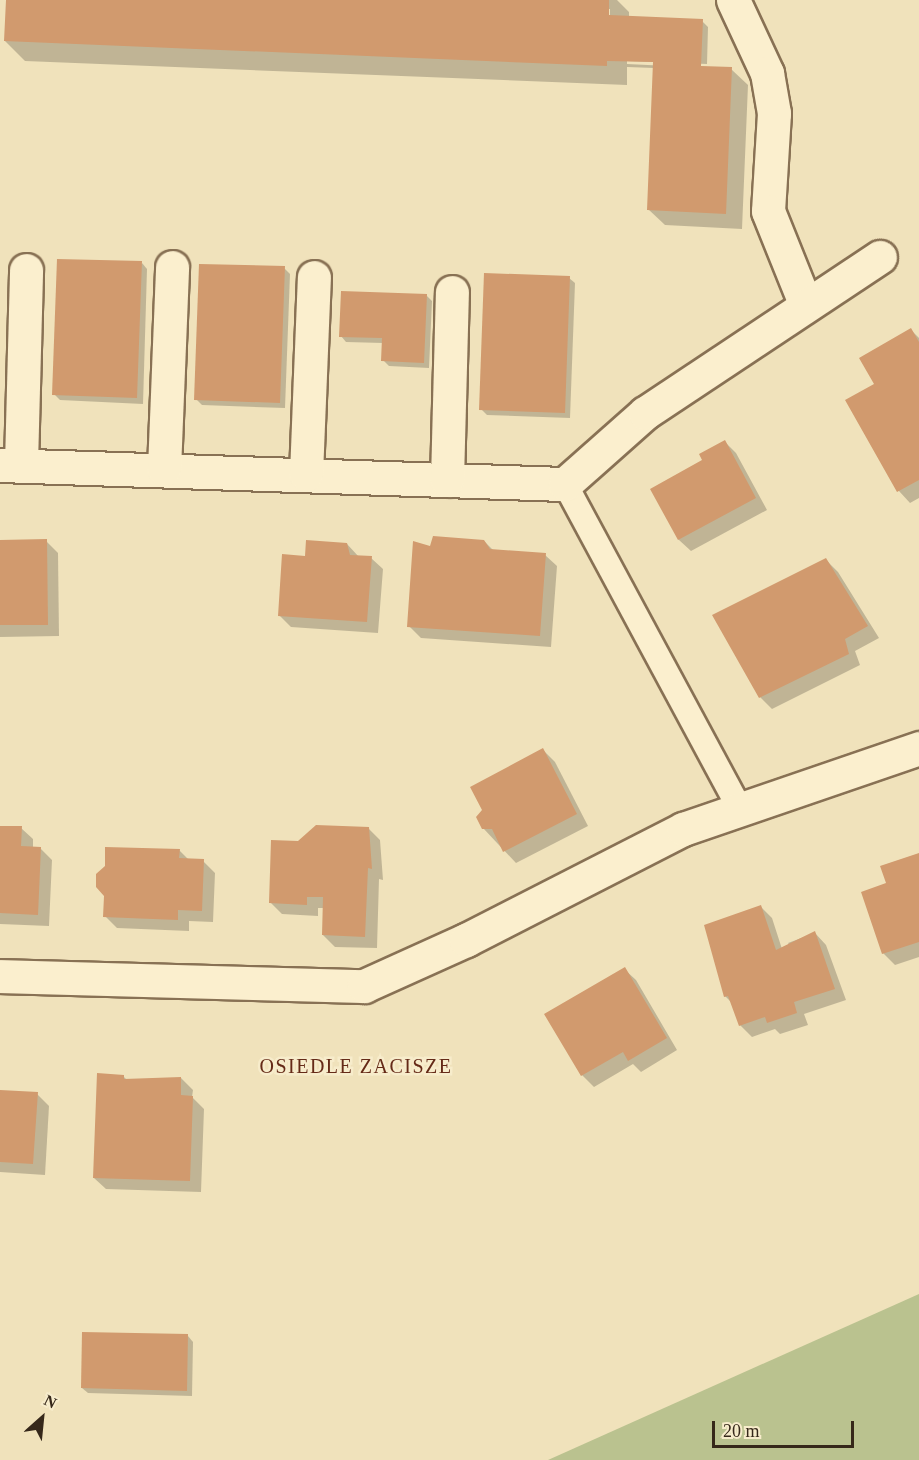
<!DOCTYPE html>
<style>
body{margin:0}
#map{position:relative;width:919px;height:1460px;overflow:hidden;background:#f0e2bb;font-family:Georgia,serif}
div>[style]{position:absolute}
.cemetery>*{inset:0;background:#bac28f}
.shadow>*{inset:0;background:#0003}
.building>*{inset:0;background:#d19a6e}
.roads{filter:drop-shadow(2px 0 #887154) drop-shadow(-2px 0 #887154) drop-shadow(0 2px #887154) drop-shadow(0 -2px #887154)}
.service>*{height:24px;margin:-12px;padding:0 12px;transform-origin:12px;border-radius:12px;background:#fbefce}
.minor>*{height:33px;margin:-16.5px;padding:0 16.5px;transform-origin:16.5px;border-radius:16.5px;background:#fbefce}
span{translate:-50% -50%;white-space:nowrap;text-align:center;line-height:1.15;-webkit-text-stroke:5px #f7eccb;paint-order:stroke}
.neighbourhood-label{font-size:20px;color:#652a17;letter-spacing:1.5px}
.north{position:absolute;left:12px;top:1388px;width:60px;height:60px;-webkit-text-stroke:4px #f7eccb;paint-order:stroke;rotate:27deg;font-size:16px;font-weight:700;line-height:24px;text-align:center;color:#36281a}
.north::after{content:'';display:block;margin:auto;width:21px;height:27px;background:#36281a;clip-path:polygon(50% 0,100% 100%,50% 72%,0 100%)}
.scale{position:absolute;left:712px;top:1421px;width:142px;height:27px;box-sizing:border-box;border:3px solid #36281a;border-top:0;padding-left:8px;font-size:18px;line-height:21px;white-space:nowrap;color:#36281a;-webkit-text-stroke:4px #f7eccb;paint-order:stroke}
</style>
<div id="map">
<div class="cemetery">
<i style="clip-path:polygon(919px 1294px,919px 1460px,548px 1460px)"></i>
</div>
<div class="shadow">
<i style="clip-path:polygon(evenodd,7px 0,617px 0,629px 12px,629px 17px,702px 21px,708px 27px,707px 64px,627px 61px,627px 64px,731px 69px,748px 85px,742px 229px,665px 225px,648px 209px,654px 68px,627px 67px,627px 85px,25px 61px,5px 41px,7px 0,607px 9px,610px 9px,610px 22px,607px 9px)"></i>
<i style="clip-path:polygon(142px 263px,147px 269px,143px 404px,60px 400px,54px 394px)"></i>
<i style="clip-path:polygon(284px 268px,290px 274px,285px 408px,202px 405px,196px 399px)"></i>
<i style="clip-path:polygon(569px 278px,575px 283px,570px 418px,487px 415px,481px 409px)"></i>
<i style="clip-path:polygon(426px 295px,432px 301px,429px 368px,389px 366px,383px 360px,383px 343px,346px 342px,341px 336px)"></i>
<i style="clip-path:polygon(911px 330px,919px 338px,919px 498px,910px 503px,899px 491px,847px 400px,876px 384px)"></i>
<i style="clip-path:polygon(725px 442px,736px 453px,767px 510px,691px 551px,679px 540px,652px 490px,704px 461px)"></i>
<i style="clip-path:polygon(0 541px,46px 541px,58px 553px,59px 636px,0 637px)"></i>
<i style="clip-path:polygon(484px 541px,493px 550px,545px 555px,557px 566px,551px 647px,421px 638px,409px 626px,431px 548px)"></i>
<i style="clip-path:polygon(347px 544px,359px 557px,371px 558px,383px 569px,378px 633px,291px 627px,279px 615px,307px 558px)"></i>
<i style="clip-path:polygon(826px 560px,838px 572px,879px 638px,855px 651px,860px 665px,772px 709px,760px 697px)"></i>
<i style="clip-path:polygon(543px 750px,555px 762px,588px 826px,516px 863px,483px 828px)"></i>
<i style="clip-path:polygon(0 827px,21px 828px,33px 839px,33px 848px,40px 848px,52px 860px,49px 926px,0 924px)"></i>
<i style="clip-path:polygon(369px 829px,380px 840px,383px 880px,379px 879px,377px 948px,335px 947px,323px 935px,324px 908px,318px 908px,318px 916px,282px 914px,271px 903px,299px 843px)"></i>
<i style="clip-path:polygon(179px 850px,189px 860px,203px 861px,215px 873px,213px 922px,189px 921px,189px 931px,117px 928px,105px 916px)"></i>
<i style="clip-path:polygon(919px 855px,919px 957px,895px 965px,883px 953px,888px 884px)"></i>
<i style="clip-path:polygon(760px 906px,772px 918px,782px 949px,790px 946px,788px 943px,815px 933px,826px 945px,846px 1000px,804px 1014px,808px 1025px,780px 1034px,775px 1029px,752px 1037px,740px 1025px,733px 1004px,725px 996px)"></i>
<i style="clip-path:polygon(624px 969px,636px 980px,677px 1050px,641px 1072px,633px 1064px,594px 1087px,582px 1075px,546px 1014px)"></i>
<i style="clip-path:polygon(123px 1076px,128px 1081px,181px 1078px,193px 1090px,192px 1097px,204px 1109px,201px 1192px,106px 1189px,94px 1178px)"></i>
<i style="clip-path:polygon(0 1091px,37px 1094px,49px 1106px,45px 1175px,0 1172px)"></i>
<i style="clip-path:polygon(188px 1336px,193px 1342px,192px 1396px,88px 1393px,82px 1388px)"></i>
</div>
<div class="building">
<i style="clip-path:polygon(6px 0,609px 0,609px 15px,703px 19px,701px 66px,732px 67px,726px 214px,647px 210px,653px 62px,607px 61px,607px 66px,4px 41px)"></i>
<i style="clip-path:polygon(57px 259px,142px 261px,137px 398px,52px 395px)"></i>
<i style="clip-path:polygon(199px 264px,285px 266px,280px 403px,194px 400px)"></i>
<i style="clip-path:polygon(484px 273px,570px 276px,565px 413px,479px 410px)"></i>
<i style="clip-path:polygon(341px 291px,427px 294px,424px 363px,381px 361px,382px 338px,339px 337px)"></i>
<i style="clip-path:polygon(911px 328px,919px 342px,919px 480px,897px 492px,845px 400px,874px 384px,859px 358px)"></i>
<i style="clip-path:polygon(725px 440px,756px 498px,678px 540px,650px 489px,702px 460px,699px 454px)"></i>
<i style="clip-path:polygon(433px 536px,484px 540px,490px 549px,546px 553px,540px 636px,407px 627px,413px 541px,430px 546px)"></i>
<i style="clip-path:polygon(47px 539px,48px 625px,0 625px,0 540px)"></i>
<i style="clip-path:polygon(306px 540px,347px 543px,350px 555px,372px 556px,367px 622px,278px 616px,282px 554px,305px 556px)"></i>
<i style="clip-path:polygon(826px 558px,868px 626px,845px 639px,849px 654px,759px 698px,712px 615px)"></i>
<i style="clip-path:polygon(543px 748px,577px 814px,503px 852px,492px 829px,482px 829px,476px 817px,482px 810px,470px 787px)"></i>
<i style="clip-path:polygon(316px 825px,369px 827px,372px 869px,368px 868px,365px 937px,322px 935px,323px 897px,307px 897px,307px 905px,269px 903px,271px 840px,298px 841px)"></i>
<i style="clip-path:polygon(0 826px,22px 826px,21px 846px,41px 847px,38px 915px,0 913px)"></i>
<i style="clip-path:polygon(105px 847px,180px 849px,179px 858px,204px 859px,202px 911px,178px 910px,178px 920px,103px 917px,104px 896px,96px 887px,96px 874px,105px 866px)"></i>
<i style="clip-path:polygon(919px 853px,919px 942px,882px 954px,861px 892px,886px 883px,880px 866px)"></i>
<i style="clip-path:polygon(761px 905px,776px 950px,815px 931px,835px 989px,794px 1002px,797px 1013px,767px 1023px,765px 1017px,739px 1026px,728px 996px,724px 997px,704px 925px)"></i>
<i style="clip-path:polygon(625px 967px,667px 1038px,628px 1061px,623px 1052px,581px 1076px,544px 1014px)"></i>
<i style="clip-path:polygon(97px 1073px,124px 1075px,124px 1079px,181px 1077px,181px 1095px,193px 1096px,190px 1181px,93px 1178px)"></i>
<i style="clip-path:polygon(0 1090px,38px 1092px,33px 1164px,0 1162px)"></i>
<i style="clip-path:polygon(82px 1332px,188px 1334px,187px 1391px,81px 1388px)"></i>
</div>
<div class="roads">
<div class="service">
<i style="left:565px;top:484px;width:369px;rotate:61.7deg"></i>
</div>
<div class="minor">
<i style="left:733px;top:0;width:81px;rotate:65deg"></i>
<i style="left:767px;top:73px;width:41px;rotate:80.1deg"></i>
<i style="left:774px;top:113px;width:98px;rotate:93.5deg"></i>
<i style="left:768px;top:211px;width:99px;rotate:68.1deg"></i>
<i style="left:21px;top:464px;width:194px;rotate:-88.5deg"></i>
<i style="left:0;top:465px;width:565px;rotate:1.93deg"></i>
<i style="left:565px;top:484px;width:107px;rotate:-41.6deg"></i>
<i style="left:645px;top:413px;width:282px;rotate:-33.6deg"></i>
<i style="left:164px;top:469px;width:202px;rotate:-87.7deg"></i>
<i style="left:306px;top:474px;width:197px;rotate:-87.7deg"></i>
<i style="left:447px;top:480px;width:188px;rotate:-88.5deg"></i>
<i style="left:0;top:976px;width:364px;rotate:1.6deg"></i>
<i style="left:364px;top:986px;width:112px;rotate:-24.3deg"></i>
<i style="left:466px;top:940px;width:244px;rotate:-27.1deg"></i>
<i style="left:683px;top:829px;width:250px;rotate:-18.9deg"></i>
</div>
</div>
<div class="neighbourhood-label">
<span style="left:356px;top:1066px">OSIEDLE ZACISZE</span>
</div>
<div class="north">N</div>
<div class="scale">20 m</div>
</div>
